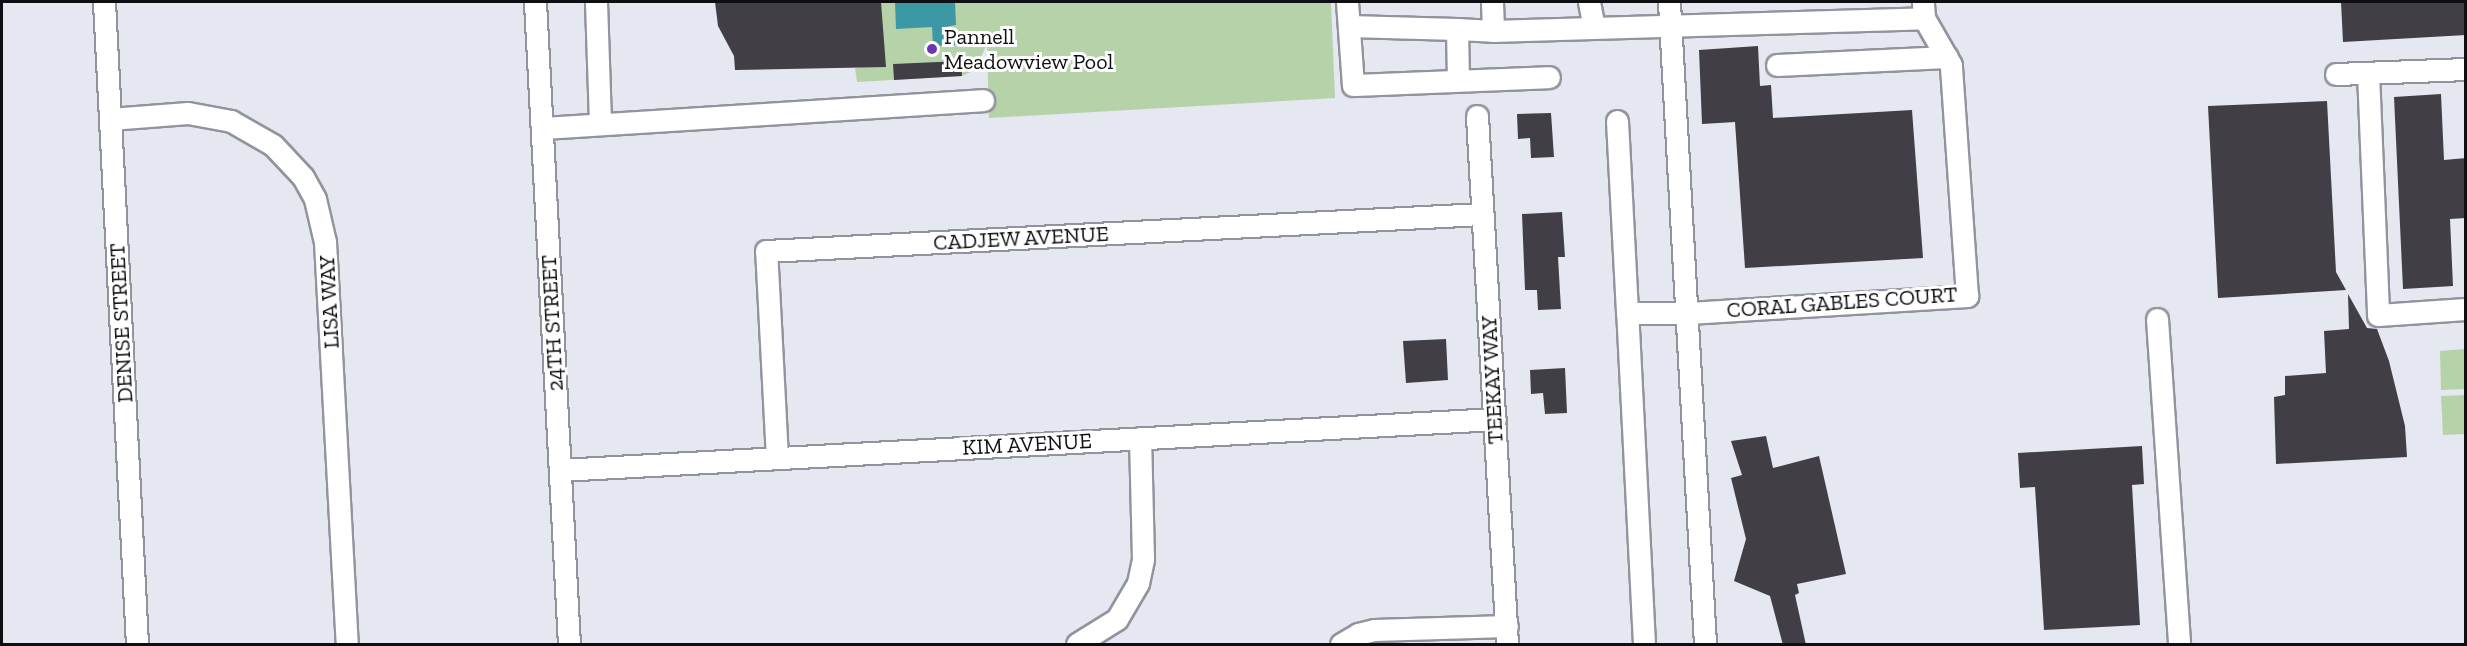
<!DOCTYPE html>
<style>
body{margin:0}
#map{position:relative;width:2467px;height:646px;overflow:hidden;background:#e5e7f1;font-family:"Zilla Slab",serif}
div>[style]{position:absolute}
.green>*{inset:0;background:#b6d2a9}
.water>*{inset:0;background:#3c98a5}
.building>*{inset:0;background:#413e46}
.roads{filter:drop-shadow(2px 0 #92949d) drop-shadow(-2px 0 #92949d) drop-shadow(0 2px #92949d) drop-shadow(0 -2px #92949d)}
.minor>*{height:21px;margin:-10.5px;padding:0 10.5px;transform-origin:10.5px;border-radius:10.5px;background:#fff}
.dots>*{width:16px;height:16px;translate:-50% -50%;box-sizing:border-box;border:3px solid #fff;border-radius:50%}
span{translate:-50% -50%;white-space:nowrap;text-align:center;line-height:1.15;-webkit-text-stroke:6px #fff;paint-order:stroke}
.poi-label{font-size:22px;color:#0e0f12}
.left{translate:0 -50%;text-align:left}
.street-label{font-size:22px;color:#0e0f12}
.frame{position:absolute;inset:0;border:3px solid #0e0f12;pointer-events:none}
</style>
<div id="map">
<div class="green">
<i style="clip-path:polygon(876px 2px,1331px 2px,1335px 98px,989px 118px,987px 44px,975px 70px,962px 76px,857px 82px,855px 68px,881px 64px)"></i>
<i style="clip-path:polygon(2465px 349px,2465px 389px,2441px 390px,2440px 351px)"></i>
<i style="clip-path:polygon(2465px 395px,2465px 434px,2443px 435px,2441px 396px)"></i>
</div>
<div class="water">
<i style="clip-path:polygon(895px 2px,955px 2px,956px 25px,945px 27px,946px 34px,956px 34px,957px 45px,933px 46px,932px 27px,896px 29px)"></i>
</div>
<div class="building">
<i style="clip-path:polygon(715px 2px,881px 2px,886px 67px,735px 70px,734px 56px,718px 26px)"></i>
<i style="clip-path:polygon(2341px 2px,2466px 2px,2466px 35px,2343px 42px)"></i>
<i style="clip-path:polygon(1758px 46px,1760px 86px,1771px 85px,1773px 118px,1912px 110px,1923px 258px,1745px 268px,1735px 122px,1702px 124px,1699px 50px)"></i>
<i style="clip-path:polygon(961px 61px,962px 76px,894px 80px,893px 64px)"></i>
<i style="clip-path:polygon(2441px 94px,2444px 160px,2466px 158px,2466px 218px,2450px 219px,2453px 286px,2403px 289px,2394px 97px)"></i>
<i style="clip-path:polygon(2327px 101px,2336px 272px,2346px 290px,2218px 298px,2208px 106px)"></i>
<i style="clip-path:polygon(1551px 113px,1554px 157px,1531px 158px,1530px 138px,1518px 139px,1517px 114px)"></i>
<i style="clip-path:polygon(1562px 212px,1565px 257px,1558px 257px,1561px 309px,1538px 310px,1537px 290px,1525px 290px,1522px 214px)"></i>
<i style="clip-path:polygon(2348px 294px,2367px 328px,2377px 329px,2389px 361px,2405px 426px,2407px 457px,2276px 464px,2274px 397px,2285px 395px,2285px 376px,2326px 373px,2324px 331px,2349px 329px)"></i>
<i style="clip-path:polygon(1446px 339px,1448px 380px,1406px 383px,1403px 341px)"></i>
<i style="clip-path:polygon(1565px 368px,1567px 413px,1545px 414px,1543px 393px,1531px 394px,1530px 370px)"></i>
<i style="clip-path:polygon(1766px 436px,1773px 468px,1819px 456px,1846px 574px,1797px 584px,1799px 593px,1795px 595px,1806px 645px,1783px 645px,1770px 596px,1734px 581px,1746px 539px,1731px 478px,1742px 475px,1731px 441px)"></i>
<i style="clip-path:polygon(2142px 446px,2144px 484px,2132px 485px,2140px 625px,2044px 630px,2035px 487px,2020px 488px,2018px 453px)"></i>
</div>
<div class="roads">
<div class="minor">
<i style="left:104px;top:2px;width:643px;rotate:87.06deg"></i>
<i style="left:535px;top:2px;width:643px;rotate:86.97deg"></i>
<i style="left:596px;top:2px;width:122px;rotate:88.1deg"></i>
<i style="left:1347px;top:2px;width:83px;rotate:85.9deg"></i>
<i style="left:1353px;top:85px;width:196px;rotate:-2.3deg"></i>
<i style="left:1492px;top:2px;width:29px;rotate:88deg"></i>
<i style="left:1589px;top:2px;width:26px;rotate:79deg"></i>
<i style="left:1669px;top:2px;width:643px;rotate:86.79deg"></i>
<i style="left:1349px;top:26px;width:108px;rotate:1.6deg"></i>
<i style="left:1457px;top:29px;width:51px;rotate:88.9deg"></i>
<i style="left:1457px;top:29px;width:36px;rotate:3deg"></i>
<i style="left:1493px;top:31px;width:431px;rotate:-1.7deg"></i>
<i style="left:1777px;top:65px;width:170px;rotate:-2.7deg"></i>
<i style="left:2368px;top:73px;width:242px;rotate:87.6deg"></i>
<i style="left:2378px;top:315px;width:88px;rotate:-3.9deg"></i>
<i style="left:2336px;top:74px;width:130px;rotate:-2.2deg"></i>
<i style="left:1477px;top:116px;width:529px;rotate:86.75deg"></i>
<i style="left:110px;top:119px;width:78px;rotate:-4.4deg"></i>
<i style="left:188px;top:113px;width:44px;rotate:10.5deg"></i>
<i style="left:231px;top:121px;width:48px;rotate:29.7deg"></i>
<i style="left:273px;top:145px;width:44px;rotate:46.8deg"></i>
<i style="left:303px;top:177px;width:25px;rotate:61deg"></i>
<i style="left:315px;top:199px;width:44px;rotate:76.9deg"></i>
<i style="left:325px;top:242px;width:403px;rotate:86.9deg"></i>
<i style="left:1617px;top:121px;width:192px;rotate:87deg"></i>
<i style="left:542px;top:128px;width:442px;rotate:-3.6deg"></i>
<i style="left:2157px;top:319px;width:326px;rotate:86.1deg"></i>
<i style="left:777px;top:458px;width:207px;rotate:-93deg"></i>
<i style="left:766px;top:251px;width:717px;rotate:-2.96deg"></i>
<i style="left:560px;top:470px;width:936px;rotate:-3.12deg"></i>
<i style="left:1077px;top:644px;width:47px;rotate:-32deg"></i>
<i style="left:1117px;top:619px;width:42px;rotate:-59.7deg"></i>
<i style="left:1138px;top:583px;width:25px;rotate:-78deg"></i>
<i style="left:1143px;top:559px;width:121px;rotate:-91.4deg"></i>
<i style="left:1341px;top:644px;width:20px;rotate:-30deg"></i>
<i style="left:1358px;top:634px;width:16px;rotate:-14deg"></i>
<i style="left:1374px;top:630px;width:133px;rotate:-1.7deg"></i>
<i style="left:1644px;top:644px;width:331px;rotate:-92.9deg"></i>
<i style="left:1627px;top:313px;width:61px"></i>
<i style="left:1688px;top:313px;width:280px;rotate:-3.5deg"></i>
<i style="left:1967px;top:296px;width:232px;rotate:-94deg"></i>
<i style="left:1951px;top:65px;width:54px;rotate:-119.9deg"></i>
<i style="left:1924px;top:18px;width:16px;rotate:-94deg"></i>
</div>
</div>
<div class="dots">
<i style="left:932px;top:49px;background:#6e36ac"></i>
</div>
<div class="poi-label">
<span class="left" style="left:944px;top:49px">Pannell<br>Meadowview Pool</span>
</div>
<div class="street-label">
<span style="left:1021px;top:238px;rotate:-3deg">CADJEW AVENUE</span>
<span style="left:329px;top:302px;rotate:-93deg">LISA WAY</span>
<span style="left:1842px;top:302px;rotate:-4deg">CORAL GABLES COURT</span>
<span style="left:121px;top:323px;rotate:-93deg">DENISE STREET</span>
<span style="left:552px;top:323px;rotate:-93deg">24TH STREET</span>
<span style="left:1492px;top:380px;rotate:-93deg">TEEKAY WAY</span>
<span style="left:1027px;top:444px;rotate:-3deg">KIM AVENUE</span>
</div>
<div class="frame"></div>
</div>
